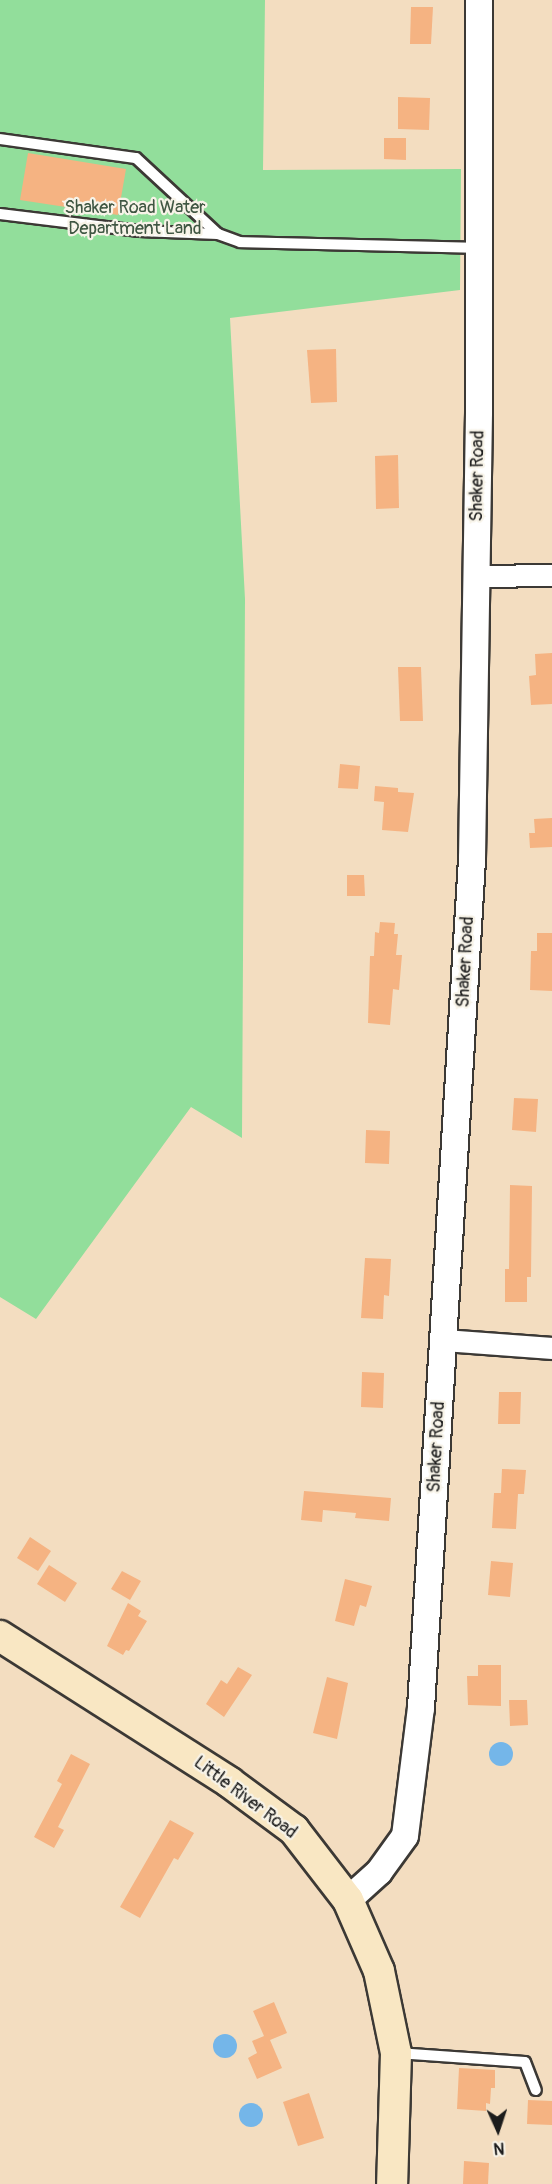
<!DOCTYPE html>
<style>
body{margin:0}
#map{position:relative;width:552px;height:2184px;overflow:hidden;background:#f3ddc0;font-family:Pangolin,sans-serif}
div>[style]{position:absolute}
.green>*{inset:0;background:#92de9b}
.water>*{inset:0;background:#74b6e9}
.round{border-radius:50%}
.building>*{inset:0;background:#f5b382}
.roads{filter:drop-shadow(2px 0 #3c3935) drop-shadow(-2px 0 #3c3935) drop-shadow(0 2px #3c3935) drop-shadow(0 -2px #3c3935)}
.service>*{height:10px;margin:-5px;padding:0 5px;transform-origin:5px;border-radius:5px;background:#fff}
.minor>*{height:21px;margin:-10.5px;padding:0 10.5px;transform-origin:10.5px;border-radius:10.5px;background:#fff}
.tertiary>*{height:26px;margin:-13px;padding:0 13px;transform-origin:13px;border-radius:13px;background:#fff}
.secondary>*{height:30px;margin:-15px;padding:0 15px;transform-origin:15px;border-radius:15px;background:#f9e7c3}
span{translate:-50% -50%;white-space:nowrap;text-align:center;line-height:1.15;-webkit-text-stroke:4.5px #f7f3e8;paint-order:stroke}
.park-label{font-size:18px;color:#3f5642}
.street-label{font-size:18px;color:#1c1c1c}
.north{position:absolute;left:468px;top:2100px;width:60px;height:60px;-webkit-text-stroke:4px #f7f3e8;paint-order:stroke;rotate:177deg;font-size:16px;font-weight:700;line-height:24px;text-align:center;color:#1c1c1c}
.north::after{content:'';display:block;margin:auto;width:21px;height:27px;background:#1c1c1c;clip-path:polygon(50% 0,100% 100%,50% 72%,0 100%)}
</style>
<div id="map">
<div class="green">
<i style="clip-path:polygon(0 0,265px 0,263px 170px,461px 169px,460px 290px,230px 318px,245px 599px,242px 1138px,191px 1107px,36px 1319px,0 1297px)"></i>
</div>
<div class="water">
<i class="round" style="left:489px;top:1742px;width:24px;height:24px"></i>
<i class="round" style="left:213px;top:2034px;width:24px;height:24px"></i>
<i class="round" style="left:239px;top:2103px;width:24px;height:24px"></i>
</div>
<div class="building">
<i style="clip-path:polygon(411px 7px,433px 7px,431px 44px,410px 44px)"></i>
<i style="clip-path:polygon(398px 97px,430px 98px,429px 130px,398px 129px)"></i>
<i style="clip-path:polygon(384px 138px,406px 138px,406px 160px,384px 159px)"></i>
<i style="clip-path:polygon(28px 153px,126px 169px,118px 215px,20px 200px)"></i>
<i style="clip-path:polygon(336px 349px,337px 402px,311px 403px,307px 350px)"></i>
<i style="clip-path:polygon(398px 455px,399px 508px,376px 509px,375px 456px)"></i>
<i style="clip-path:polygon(552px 653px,552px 704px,531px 705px,529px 676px,536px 675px,535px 654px)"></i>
<i style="clip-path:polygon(398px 667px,421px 667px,423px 721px,400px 721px)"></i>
<i style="clip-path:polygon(340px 764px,360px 766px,358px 789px,338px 788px)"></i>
<i style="clip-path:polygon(375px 786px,398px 788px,398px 792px,414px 793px,408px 832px,382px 830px,384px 802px,374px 801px)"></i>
<i style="clip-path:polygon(552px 818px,552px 847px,530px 848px,529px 833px,535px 833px,534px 819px)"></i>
<i style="clip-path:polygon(347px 875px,364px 875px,365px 896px,347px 896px)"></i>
<i style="clip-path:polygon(380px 922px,395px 923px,394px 934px,398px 934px,396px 955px,402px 955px,399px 990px,393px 989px,390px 1025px,368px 1023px,370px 956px,374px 956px,375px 932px,379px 933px)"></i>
<i style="clip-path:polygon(537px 933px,552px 933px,552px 991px,530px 990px,531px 951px,537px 951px)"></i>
<i style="clip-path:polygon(514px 1098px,538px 1099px,536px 1132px,512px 1130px)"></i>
<i style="clip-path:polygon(366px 1130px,390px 1131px,389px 1164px,365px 1163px)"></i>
<i style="clip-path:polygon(510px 1185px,532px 1186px,531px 1277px,527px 1277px,527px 1302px,505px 1302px,505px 1269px,509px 1269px)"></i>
<i style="clip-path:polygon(365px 1258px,391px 1259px,389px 1296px,384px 1295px,383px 1319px,361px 1318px)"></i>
<i style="clip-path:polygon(362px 1372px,384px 1373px,383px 1408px,361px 1407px)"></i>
<i style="clip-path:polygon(499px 1392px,521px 1392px,520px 1424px,498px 1424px)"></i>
<i style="clip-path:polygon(502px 1469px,526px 1470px,524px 1494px,518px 1494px,516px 1529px,492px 1528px,494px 1493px,501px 1493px)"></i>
<i style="clip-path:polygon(304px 1491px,391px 1498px,389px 1521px,355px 1518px,356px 1513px,323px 1510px,322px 1522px,301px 1520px)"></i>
<i style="clip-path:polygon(30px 1537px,51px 1551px,38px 1571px,17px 1558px)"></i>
<i style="clip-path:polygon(491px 1561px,513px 1563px,510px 1597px,488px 1595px)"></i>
<i style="clip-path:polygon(49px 1565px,77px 1583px,65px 1602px,37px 1584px)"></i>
<i style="clip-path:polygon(122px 1571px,141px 1581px,130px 1600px,111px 1589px)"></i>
<i style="clip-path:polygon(345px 1579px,372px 1586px,366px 1607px,360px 1605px,354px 1626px,335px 1621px)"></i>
<i style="clip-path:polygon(128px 1603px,141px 1611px,138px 1616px,147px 1621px,129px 1651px,126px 1650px,123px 1655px,107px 1646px)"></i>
<i style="clip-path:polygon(478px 1665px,501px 1665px,501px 1706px,468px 1705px,467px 1676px,478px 1676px)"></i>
<i style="clip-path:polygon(238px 1667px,252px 1675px,224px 1717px,206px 1704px,221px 1680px,227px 1684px)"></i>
<i style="clip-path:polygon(327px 1677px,348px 1683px,337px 1739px,313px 1733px)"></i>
<i style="clip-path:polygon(509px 1700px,527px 1700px,528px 1725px,510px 1726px)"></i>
<i style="clip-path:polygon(71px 1754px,90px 1764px,58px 1827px,64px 1830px,54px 1848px,34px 1837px,62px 1784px,57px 1781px)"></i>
<i style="clip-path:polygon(170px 1820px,194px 1833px,178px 1860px,174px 1858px,140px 1918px,120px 1907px)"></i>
<i style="clip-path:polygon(274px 2002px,287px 2033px,270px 2040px,282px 2068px,257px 2079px,248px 2058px,257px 2053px,252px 2041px,264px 2036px,253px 2011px)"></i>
<i style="clip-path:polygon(459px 2068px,495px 2070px,495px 2088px,491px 2088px,490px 2104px,486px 2103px,486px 2111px,457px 2109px)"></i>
<i style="clip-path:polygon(309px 2093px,324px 2138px,298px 2146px,283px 2102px)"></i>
<i style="clip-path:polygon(528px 2100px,552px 2101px,552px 2125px,527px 2124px)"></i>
<i style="clip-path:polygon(464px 2161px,489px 2163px,488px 2184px,463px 2184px)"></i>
</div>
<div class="roads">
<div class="service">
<i style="left:0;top:139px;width:137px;rotate:8deg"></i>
<i style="left:136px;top:158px;width:112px;rotate:42.8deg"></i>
<i style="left:0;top:214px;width:140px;rotate:7deg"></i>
<i style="left:139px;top:231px;width:79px;rotate:2.2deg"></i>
<i style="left:218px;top:234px;width:23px;rotate:20deg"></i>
<i style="left:240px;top:242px;width:238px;rotate:1.4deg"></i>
<i style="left:397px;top:2053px;width:128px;rotate:4deg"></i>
<i style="left:525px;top:2062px;width:30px;rotate:69deg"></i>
</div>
<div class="minor">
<i style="left:475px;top:576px;width:77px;rotate:-0.7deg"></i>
<i style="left:444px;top:1340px;width:108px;rotate:4.2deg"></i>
</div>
<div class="tertiary">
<i style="left:348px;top:1900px;width:42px;rotate:-42.1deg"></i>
<i style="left:379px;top:1872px;width:44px;rotate:-54.2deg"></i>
<i style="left:405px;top:1836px;width:129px;rotate:-82.9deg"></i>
<i style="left:421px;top:1708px;width:851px;rotate:-86.56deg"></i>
<i style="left:472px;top:859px;width:447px;rotate:-89.1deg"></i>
<i style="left:479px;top:412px;width:412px;rotate:-90deg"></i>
</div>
<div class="secondary">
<i style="left:0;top:1636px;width:272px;rotate:32.5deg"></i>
<i style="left:229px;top:1782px;width:81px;rotate:36.4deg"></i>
<i style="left:294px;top:1830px;width:88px;rotate:52.4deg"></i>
<i style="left:348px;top:1900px;width:77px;rotate:66.4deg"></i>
<i style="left:379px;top:1971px;width:84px;rotate:78.3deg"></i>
<i style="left:396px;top:2053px;width:131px;rotate:91.7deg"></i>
</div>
</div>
<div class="park-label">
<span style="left:135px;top:219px">Shaker Road Water<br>Department Land</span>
</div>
<div class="street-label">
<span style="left:478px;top:476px;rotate:-89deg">Shaker Road</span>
<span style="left:466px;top:962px;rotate:-87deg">Shaker Road</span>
<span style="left:437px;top:1447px;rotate:-87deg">Shaker Road</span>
<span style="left:245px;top:1798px;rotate:37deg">Little River Road</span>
</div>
<div class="north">N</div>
</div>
